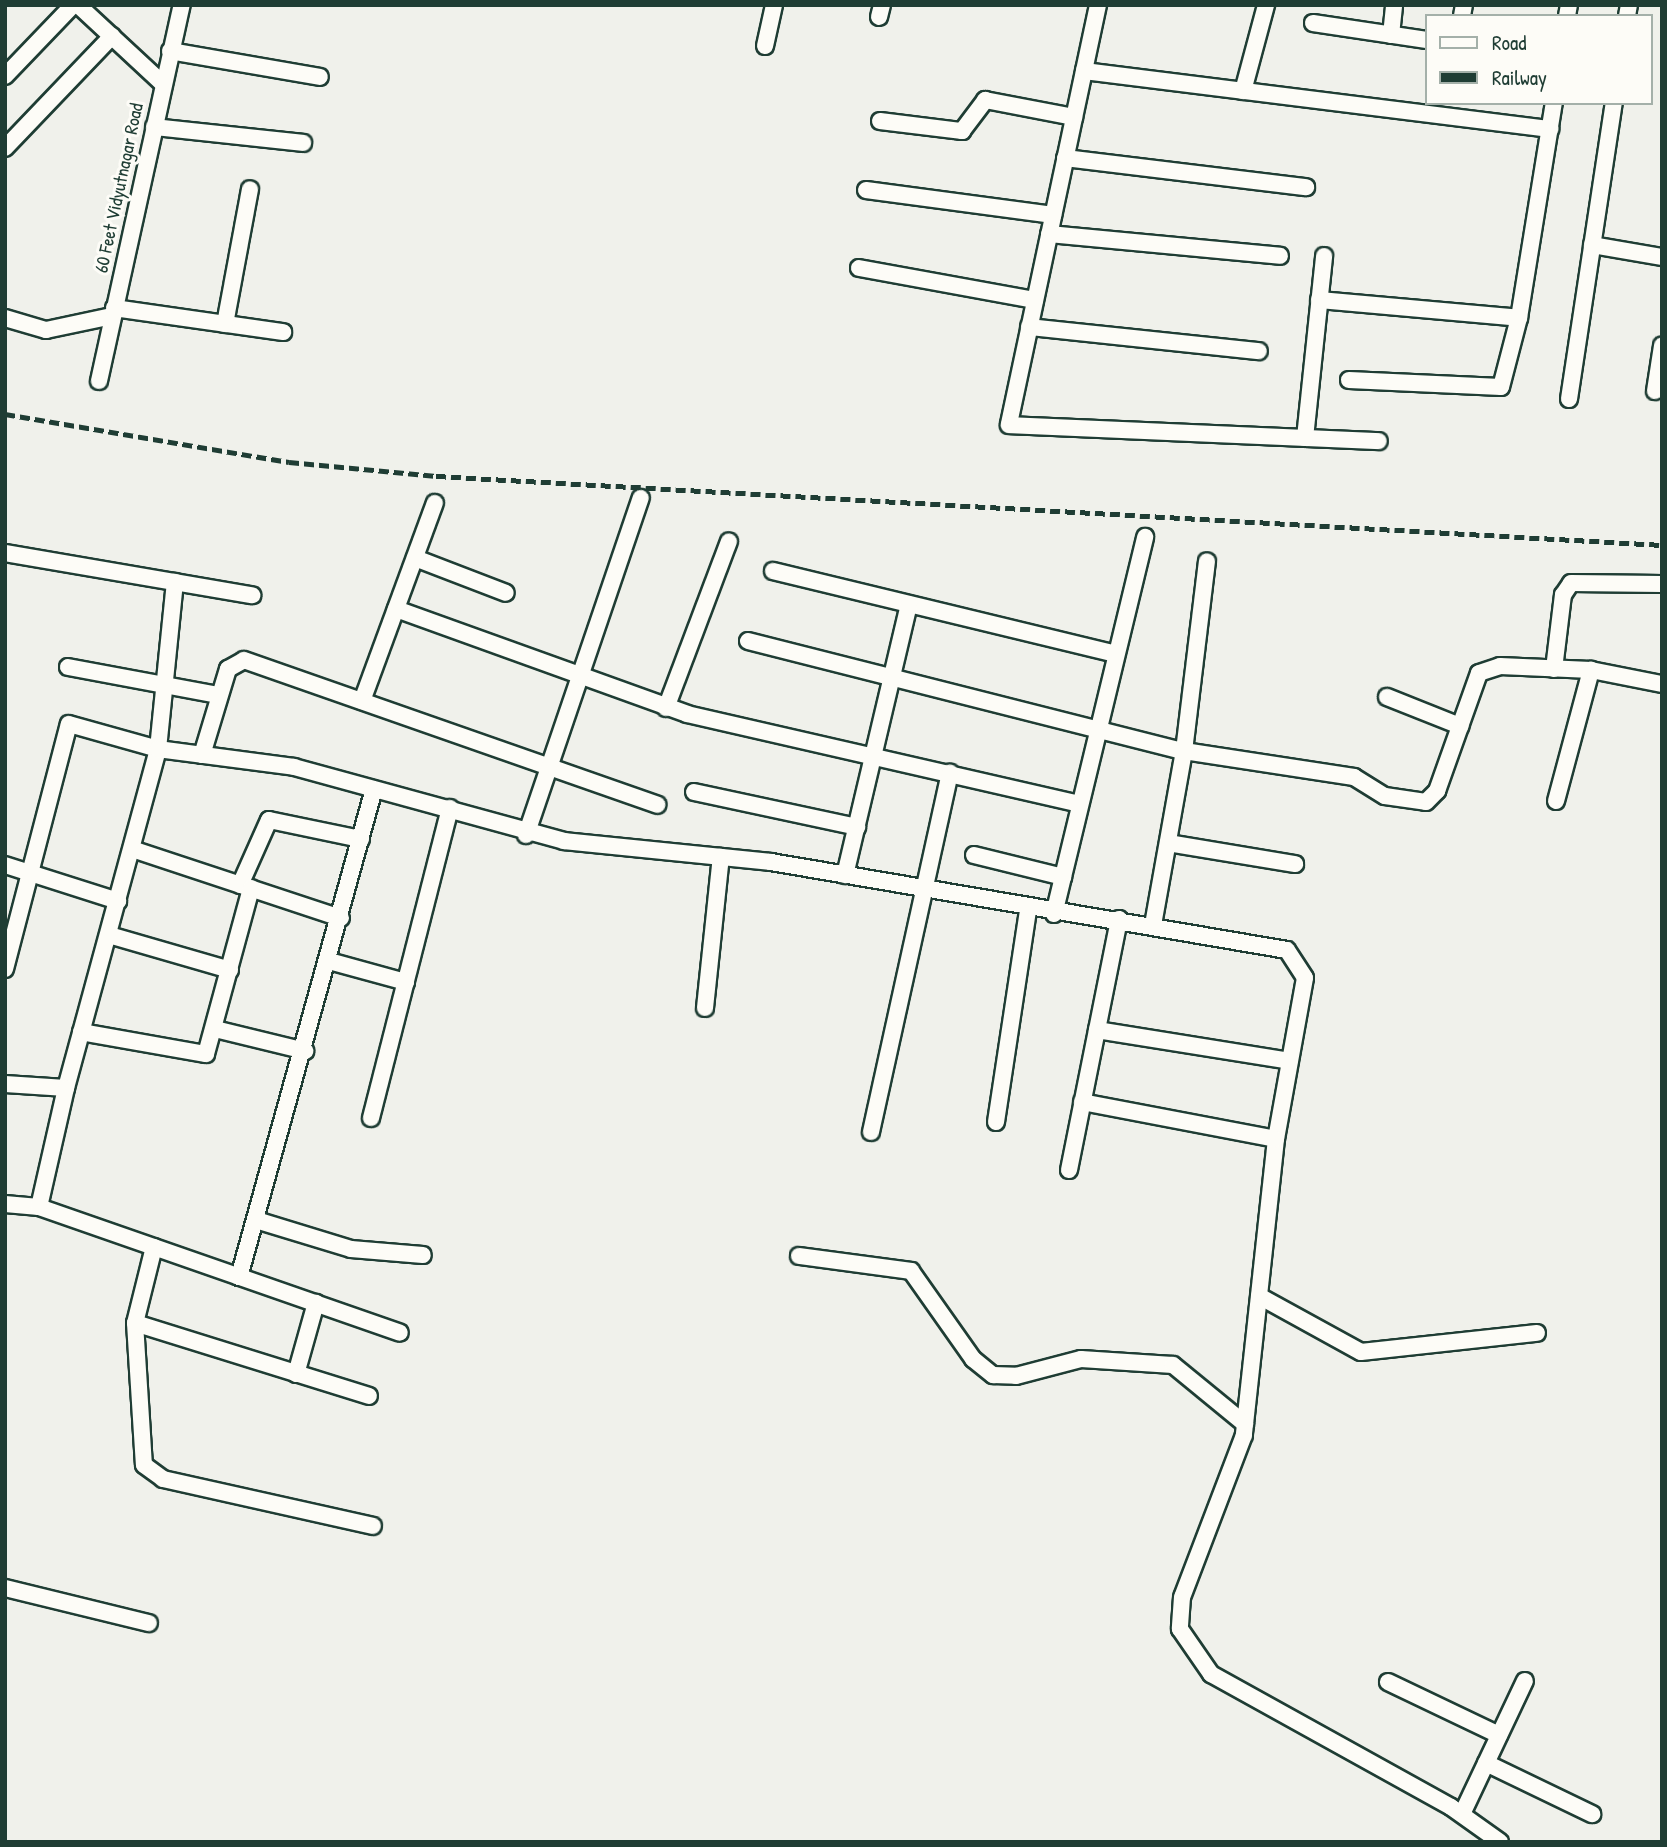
<!DOCTYPE html>
<style>
body{margin:0}
#map{position:relative;width:1667px;height:1847px;overflow:hidden;background:#f0f1eb;font-family:"Patrick Hand",sans-serif}
div>[style]{position:absolute}
.roads{filter:drop-shadow(2px 0 #1f3d34) drop-shadow(-2px 0 #1f3d34) drop-shadow(0 2px #1f3d34) drop-shadow(0 -2px #1f3d34)}
.minor>*{height:16px;margin:-8px;padding:0 8px;transform-origin:8px;border-radius:8px;background:#fdfcf7}
.rail>*{height:5px;margin-top:-2.5px;transform-origin:0;background:repeating-linear-gradient(90deg,#1f3d34 0 10px,transparent 0 15px)}
span{translate:-50% -50%;white-space:nowrap;text-align:center;line-height:1.15;-webkit-text-stroke:6px #fdfcf7;paint-order:stroke}
.street-label{font-size:19px;color:#1f3d34}
.frame{position:absolute;inset:0;border:7px solid #1f3d34;pointer-events:none}
.legend{position:absolute;left:1425px;top:14px;width:228px;height:91px;box-sizing:border-box;background:#fdfcf7;border:2px solid #a4b0a9;margin:0;padding:9px 12px;list-style:none;font-size:21px;color:#1f3d34}
.legend li{display:flex;align-items:center;gap:14px;height:35px}
.legend b{width:35px;border:2px solid #a4b0a9}
</style>
<div id="map">
<div class="roads">
<div class="minor">
<i style="left:78px;top:5px;width:116px;rotate:42.9deg"></i>
<i style="left:1098px;top:5px;width:429px;rotate:102deg"></i>
<i style="left:1009px;top:425px;width:370px;rotate:2.5deg"></i>
<i style="left:1462px;top:16px;width:11px;rotate:-80deg"></i>
<i style="left:1567px;top:16px;width:11px;rotate:-80deg"></i>
<i style="left:1627px;top:16px;width:11px;rotate:-80deg"></i>
<i style="left:879px;top:17px;width:12px;rotate:-76deg"></i>
<i style="left:1313px;top:23px;width:115px;rotate:8.5deg"></i>
<i style="left:1391px;top:35px;width:30px;rotate:-84deg"></i>
<i style="left:765px;top:46px;width:42px;rotate:-77.6deg"></i>
<i style="left:170px;top:51px;width:152px;rotate:9.8deg"></i>
<i style="left:1084px;top:71px;width:470px;rotate:7.1deg"></i>
<i style="left:5px;top:76px;width:98px;rotate:-46.2deg"></i>
<i style="left:1243px;top:91px;width:89px;rotate:-75deg"></i>
<i style="left:880px;top:121px;width:83px;rotate:7deg"></i>
<i style="left:962px;top:131px;width:39px;rotate:-53deg"></i>
<i style="left:985px;top:100px;width:91px;rotate:10.8deg"></i>
<i style="left:154px;top:127px;width:150px;rotate:6.1deg"></i>
<i style="left:5px;top:148px;width:155px;rotate:-46.3deg"></i>
<i style="left:1065px;top:158px;width:243px;rotate:6.9deg"></i>
<i style="left:866px;top:190px;width:189px;rotate:7.6deg"></i>
<i style="left:1049px;top:234px;width:232px;rotate:5.4deg"></i>
<i style="left:1592px;top:245px;width:71px;rotate:9.7deg"></i>
<i style="left:859px;top:268px;width:179px;rotate:10.3deg"></i>
<i style="left:1319px;top:300px;width:201px;rotate:5.1deg"></i>
<i style="left:114px;top:308px;width:171px;rotate:8.1deg"></i>
<i style="left:5px;top:318px;width:43px;rotate:16.3deg"></i>
<i style="left:46px;top:330px;width:67px;rotate:-12deg"></i>
<i style="left:225px;top:324px;width:137px;rotate:-79.5deg"></i>
<i style="left:1029px;top:327px;width:231px;rotate:6deg"></i>
<i style="left:1349px;top:380px;width:152px;rotate:2.6deg"></i>
<i style="left:1501px;top:387px;width:71px;rotate:-75.4deg"></i>
<i style="left:1519px;top:318px;width:218px;rotate:-80.8deg"></i>
<i style="left:99px;top:381px;width:385px;rotate:-77.6deg"></i>
<i style="left:1655px;top:391px;width:46px;rotate:-81.2deg"></i>
<i style="left:1569px;top:399px;width:299px;rotate:-81.4deg"></i>
<i style="left:1305px;top:438px;width:183px;rotate:-84deg"></i>
<i style="left:5px;top:553px;width:251px;rotate:9.7deg"></i>
<i style="left:415px;top:558px;width:97px;rotate:21deg"></i>
<i style="left:773px;top:571px;width:353px;rotate:13.6deg"></i>
<i style="left:396px;top:609px;width:309px;rotate:19.8deg"></i>
<i style="left:687px;top:714px;width:403px;rotate:12.9deg"></i>
<i style="left:748px;top:641px;width:450px;rotate:14.2deg"></i>
<i style="left:1184px;top:751px;width:191px;rotate:-83.1deg"></i>
<i style="left:68px;top:667px;width:152px;rotate:10.6deg"></i>
<i style="left:1554px;top:669px;width:75px;rotate:-83.1deg"></i>
<i style="left:1563px;top:595px;width:14px;rotate:-56deg"></i>
<i style="left:1571px;top:583px;width:91px;rotate:0.6deg"></i>
<i style="left:1387px;top:697px;width:79px;rotate:21.7deg"></i>
<i style="left:362px;top:701px;width:211px;rotate:-69.8deg"></i>
<i style="left:666px;top:708px;width:178px;rotate:-69.3deg"></i>
<i style="left:202px;top:755px;width:90px;rotate:-73.2deg"></i>
<i style="left:228px;top:669px;width:18px;rotate:-29deg"></i>
<i style="left:244px;top:660px;width:438px;rotate:19.3deg"></i>
<i style="left:694px;top:792px;width:167px;rotate:12.1deg"></i>
<i style="left:1556px;top:801px;width:136px;rotate:-75deg"></i>
<i style="left:526px;top:835px;width:356px;rotate:-71.2deg"></i>
<i style="left:1168px;top:843px;width:129px;rotate:9.4deg"></i>
<i style="left:132px;top:849px;width:220px;rotate:18.3deg"></i>
<i style="left:974px;top:855px;width:92px;rotate:13.9deg"></i>
<i style="left:5px;top:865px;width:119px;rotate:17.7deg"></i>
<i style="left:845px;top:875px;width:278px;rotate:-76.7deg"></i>
<i style="left:240px;top:885px;width:71px;rotate:-66deg"></i>
<i style="left:269px;top:820px;width:94px;rotate:11.7deg"></i>
<i style="left:1054px;top:914px;width:388px;rotate:-76.4deg"></i>
<i style="left:1153px;top:925px;width:177px;rotate:-79.9deg"></i>
<i style="left:1184px;top:751px;width:172px;rotate:8.7deg"></i>
<i style="left:1354px;top:777px;width:36px;rotate:32deg"></i>
<i style="left:1385px;top:796px;width:41px;rotate:8.3deg"></i>
<i style="left:1426px;top:802px;width:16px;rotate:-45deg"></i>
<i style="left:1437px;top:791px;width:125px;rotate:-70.4deg"></i>
<i style="left:1479px;top:673px;width:22px;rotate:-18deg"></i>
<i style="left:1500px;top:666px;width:91px;rotate:2.5deg"></i>
<i style="left:1591px;top:670px;width:72px;rotate:11.2deg"></i>
<i style="left:109px;top:935px;width:126px;rotate:16.1deg"></i>
<i style="left:329px;top:961px;width:80px;rotate:15.3deg"></i>
<i style="left:5px;top:969px;width:253px;rotate:-75.4deg"></i>
<i style="left:69px;top:724px;width:92px;rotate:15.7deg"></i>
<i style="left:158px;top:749px;width:168px;rotate:-84.2deg"></i>
<i style="left:705px;top:1008px;width:152px;rotate:-84deg"></i>
<i style="left:215px;top:1029px;width:93px;rotate:13.7deg"></i>
<i style="left:1097px;top:1030px;width:195px;rotate:9.1deg"></i>
<i style="left:81px;top:1032px;width:127px;rotate:10deg"></i>
<i style="left:206px;top:1054px;width:172px;rotate:-74.8deg"></i>
<i style="left:5px;top:1084px;width:61px;rotate:3.8deg"></i>
<i style="left:66px;top:1088px;width:351px;rotate:-74.8deg"></i>
<i style="left:158px;top:749px;width:137px;rotate:7.5deg"></i>
<i style="left:294px;top:767px;width:280px;rotate:15.3deg"></i>
<i style="left:564px;top:841px;width:208px;rotate:5.8deg"></i>
<i style="left:771px;top:862px;width:523px;rotate:9.68deg"></i>
<i style="left:1287px;top:950px;width:33px;rotate:57deg"></i>
<i style="left:1305px;top:978px;width:164px;rotate:100.2deg"></i>
<i style="left:1276px;top:1139px;width:298px;rotate:96.2deg"></i>
<i style="left:1244px;top:1435px;width:173px;rotate:110.9deg"></i>
<i style="left:1182px;top:1597px;width:32px;rotate:94deg"></i>
<i style="left:1180px;top:1629px;width:55px;rotate:55.4deg"></i>
<i style="left:1211px;top:1674px;width:274px;rotate:29deg"></i>
<i style="left:1451px;top:1807px;width:60px;rotate:35.5deg"></i>
<i style="left:1082px;top:1102px;width:197px;rotate:10.8deg"></i>
<i style="left:371px;top:1118px;width:320px;rotate:-75.7deg"></i>
<i style="left:996px;top:1122px;width:214px;rotate:-81.4deg"></i>
<i style="left:871px;top:1132px;width:368px;rotate:-77.6deg"></i>
<i style="left:1069px;top:1170px;width:256px;rotate:-78.7deg"></i>
<i style="left:5px;top:1204px;width:34px;rotate:5deg"></i>
<i style="left:39px;top:1207px;width:382px;rotate:19.2deg"></i>
<i style="left:39px;top:1207px;width:122px;rotate:-77.2deg"></i>
<i style="left:256px;top:1220px;width:99px;rotate:17deg"></i>
<i style="left:351px;top:1249px;width:72px;rotate:4.8deg"></i>
<i style="left:154px;top:1247px;width:78px;rotate:104deg"></i>
<i style="left:135px;top:1323px;width:142px;rotate:86.4deg"></i>
<i style="left:144px;top:1465px;width:24px;rotate:36deg"></i>
<i style="left:163px;top:1479px;width:215px;rotate:12.6deg"></i>
<i style="left:799px;top:1256px;width:113px;rotate:7.6deg"></i>
<i style="left:911px;top:1271px;width:108px;rotate:54.8deg"></i>
<i style="left:973px;top:1359px;width:26px;rotate:39deg"></i>
<i style="left:993px;top:1375px;width:23px;rotate:2deg"></i>
<i style="left:1016px;top:1376px;width:67px;rotate:-14.7deg"></i>
<i style="left:1081px;top:1359px;width:92px;rotate:3.7deg"></i>
<i style="left:1173px;top:1365px;width:93px;rotate:39.3deg"></i>
<i style="left:239px;top:1277px;width:506px;rotate:-74.54deg"></i>
<i style="left:1259px;top:1296px;width:116px;rotate:28.8deg"></i>
<i style="left:1361px;top:1352px;width:177px;rotate:-6.2deg"></i>
<i style="left:135px;top:1323px;width:245px;rotate:17.3deg"></i>
<i style="left:296px;top:1374px;width:74px;rotate:-74.3deg"></i>
<i style="left:5px;top:1588px;width:148px;rotate:13.7deg"></i>
<i style="left:1388px;top:1682px;width:123px;rotate:25.5deg"></i>
<i style="left:1486px;top:1763px;width:118px;rotate:25.7deg"></i>
<i style="left:1462px;top:1814px;width:147px;rotate:-64.7deg"></i>
</div>
</div>
<div class="rail">
<i style="left:5px;top:414px;width:288px;rotate:9.6deg"></i>
<i style="left:289px;top:462px;width:148px;rotate:5.4deg"></i>
<i style="left:436px;top:476px;width:1228px;rotate:3.22deg"></i>
</div>
<div class="street-label">
<span style="left:119px;top:188px;rotate:-78deg">60 Feet Vidyutnagar Road</span>
</div>
<div class="frame"></div>
<ul class="legend">
<li><b style="height:9px;background:#fdfcf7"></b>Road</li>
<li><b style="height:9px;background:#1f3d34"></b>Railway</li>
</ul>
</div>
